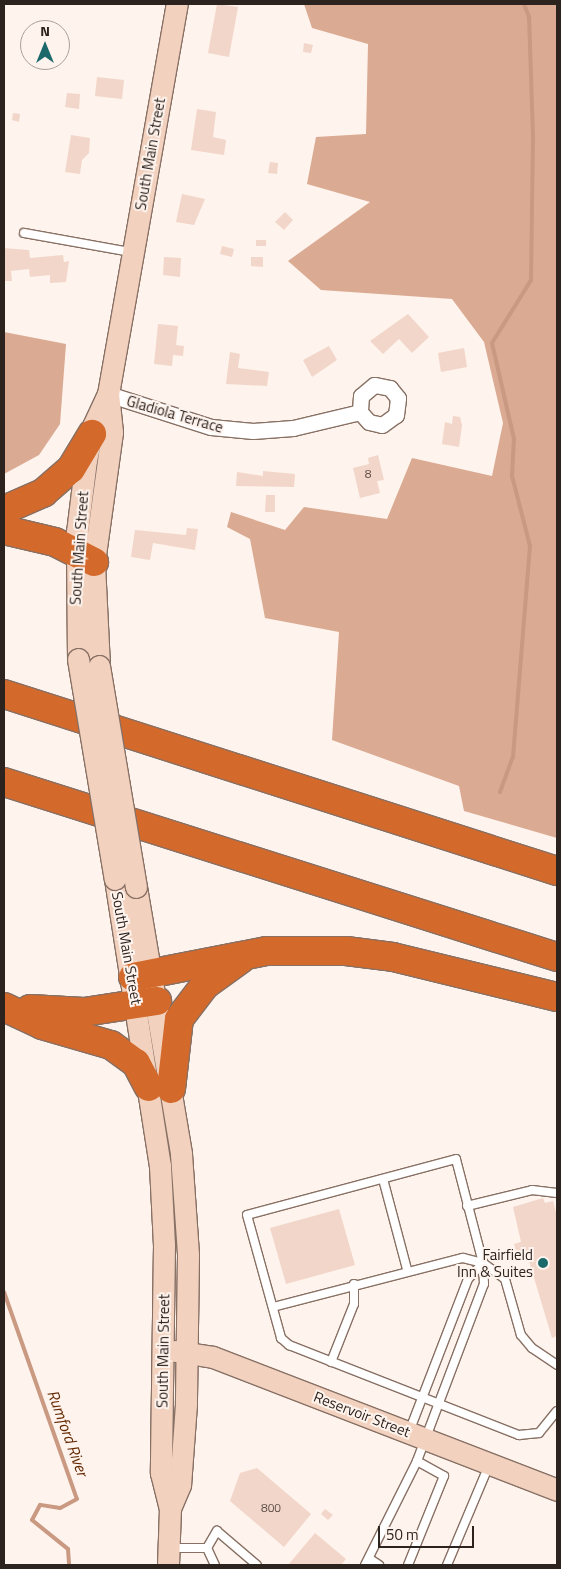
<!DOCTYPE html>
<style>
body{margin:0}
#map{position:relative;width:561px;height:1569px;overflow:hidden;background:#fef3ed;font-family:"Titillium Web",sans-serif}
div>[style]{position:absolute}
.forest>*{inset:0;background:#dbaa92}
.stream>*{height:4px;margin:-2px;padding:0 2px;transform-origin:2px;border-radius:2px;background:#c99982}
.building>*{inset:0;background:#f2d6c9}
.roads{filter:drop-shadow(1px 0 #887064) drop-shadow(-1px 0 #887064) drop-shadow(0 1px #887064) drop-shadow(0 -1px #887064)}
.lane>*{height:8px;margin:-4px;padding:0 4px;transform-origin:4px;border-radius:4px;background:#fff}
.street>*{height:15px;margin:-7.5px;padding:0 7.5px;transform-origin:7.5px;border-radius:7.5px;background:#fff}
.secondary>*{height:21px;margin:-10.5px;padding:0 10.5px;transform-origin:10.5px;border-radius:10.5px;background:#f2d2bf}
.highway>*{height:28px;margin:-14px;padding:0 14px;transform-origin:14px;border-radius:14px;background:#d36a2b}
.bridges{filter:drop-shadow(1px 0 #887064) drop-shadow(-1px 0 #887064) drop-shadow(0 1px #887064) drop-shadow(0 -1px #887064)}
.secondary-bridge>*{height:21px;margin:-10.5px;padding:0 10.5px;transform-origin:10.5px;border-radius:10.5px;background:#f2d2bf}
.dots>*{width:14px;height:14px;translate:-50% -50%;box-sizing:border-box;border:2px solid #fef3ed;border-radius:50%}
span{translate:-50% -50%;white-space:nowrap;text-align:center;line-height:1.15;-webkit-text-stroke:4px #fef3ed;paint-order:stroke}
.number-label{font-size:12px;color:#5e5049}
.number-label span{-webkit-text-stroke-width:0}
.street-label{font-size:15px;color:#2d231e}
.poi-label{font-size:15px;color:#2d231e}
.right{translate:-100% -50%;text-align:right}
.water-label{font-size:16px;color:#632801;font-style:italic}
.frame{position:absolute;inset:0;border:5px solid #2d231e;pointer-events:none}
.north{position:absolute;left:20px;top:20px;width:50px;height:50px;box-sizing:border-box;background:#fef3ed;border:1px solid #aaa09a;border-radius:50%;rotate:0deg;font-size:14px;font-weight:700;line-height:20px;text-align:center;color:#2d231e}
.north::after{content:'';display:block;margin:auto;width:18px;height:22px;background:#1c696c;clip-path:polygon(50% 0,100% 100%,50% 72%,0 100%)}
.scale{position:absolute;left:378px;top:1526px;width:96px;height:22px;box-sizing:border-box;border:2px solid #2d231e;border-top:0;padding-left:6px;font-size:15px;line-height:18px;white-space:nowrap;color:#2d231e;-webkit-text-stroke:4px #fef3ed;paint-order:stroke}
</style>
<div id="map">
<div class="forest">
<i style="clip-path:polygon(304px 4px,557px 4px,557px 838px,464px 811px,459px 786px,332px 740px,339px 632px,265px 618px,250px 539px,227px 527px,231px 512px,285px 530px,304px 507px,387px 519px,412px 458px,492px 476px,503px 423px,484px 342px,452px 299px,321px 290px,288px 261px,370px 202px,307px 184px,316px 137px,366px 134px,368px 44px,312px 28px)"></i>
<i style="clip-path:polygon(4px 332px,66px 344px,60px 424px,39px 455px,4px 474px)"></i>
</div>
<div class="stream">
<i style="left:500px;top:792px;width:37px;rotate:-70deg"></i>
<i style="left:513px;top:757px;width:212px;rotate:-85.4deg"></i>
<i style="left:530px;top:546px;width:72px;rotate:-104.4deg"></i>
<i style="left:512px;top:476px;width:37px;rotate:-87deg"></i>
<i style="left:514px;top:439px;width:98px;rotate:-102.9deg"></i>
<i style="left:492px;top:343px;width:74px;rotate:-58.2deg"></i>
<i style="left:531px;top:280px;width:144px;rotate:-89.2deg"></i>
<i style="left:533px;top:136px;width:119px;rotate:-91.9deg"></i>
<i style="left:529px;top:17px;width:14px;rotate:-111deg"></i>
<i style="left:4px;top:1292px;width:219px;rotate:70.6deg"></i>
<i style="left:77px;top:1499px;width:19px;rotate:152deg"></i>
<i style="left:60px;top:1508px;width:20px;rotate:-171deg"></i>
<i style="left:40px;top:1505px;width:17px;rotate:118deg"></i>
<i style="left:32px;top:1520px;width:46px;rotate:38.9deg"></i>
<i style="left:68px;top:1549px;width:16px;rotate:86deg"></i>
</div>
<div class="building">
<i style="clip-path:polygon(217px 4px,238px 7px,229px 57px,208px 53px)"></i>
<i style="clip-path:polygon(304px 43px,313px 45px,311px 53px,303px 52px)"></i>
<i style="clip-path:polygon(97px 77px,124px 80px,122px 99px,95px 96px)"></i>
<i style="clip-path:polygon(67px 93px,80px 94px,79px 109px,65px 107px)"></i>
<i style="clip-path:polygon(197px 109px,216px 112px,213px 137px,226px 140px,224px 155px,191px 150px)"></i>
<i style="clip-path:polygon(13px 113px,20px 114px,19px 122px,12px 120px)"></i>
<i style="clip-path:polygon(71px 135px,90px 138px,89px 153px,82px 160px,80px 174px,65px 172px)"></i>
<i style="clip-path:polygon(270px 162px,278px 163px,277px 174px,268px 173px)"></i>
<i style="clip-path:polygon(182px 194px,205px 199px,194px 225px,176px 222px)"></i>
<i style="clip-path:polygon(285px 212px,293px 220px,284px 230px,275px 222px)"></i>
<i style="clip-path:polygon(256px 240px,266px 240px,266px 246px,256px 246px)"></i>
<i style="clip-path:polygon(222px 246px,234px 249px,232px 257px,220px 254px)"></i>
<i style="clip-path:polygon(4px 248px,29px 250px,30px 258px,63px 255px,64px 262px,69px 261px,66px 282px,50px 283px,50px 275px,30px 277px,29px 269px,11px 271px,12px 281px,4px 281px)"></i>
<i style="clip-path:polygon(164px 257px,181px 258px,180px 277px,163px 275px)"></i>
<i style="clip-path:polygon(251px 257px,263px 257px,263px 267px,251px 266px)"></i>
<i style="clip-path:polygon(408px 314px,429px 337px,412px 353px,399px 339px,383px 354px,370px 341px)"></i>
<i style="clip-path:polygon(158px 324px,178px 326px,176px 345px,184px 346px,183px 356px,173px 355px,172px 366px,154px 364px)"></i>
<i style="clip-path:polygon(329px 346px,337px 360px,312px 377px,303px 360px)"></i>
<i style="clip-path:polygon(464px 348px,467px 367px,441px 372px,438px 353px)"></i>
<i style="clip-path:polygon(230px 352px,240px 354px,238px 368px,269px 372px,267px 386px,226px 384px)"></i>
<i style="clip-path:polygon(453px 416px,460px 417px,462px 425px,459px 447px,442px 444px,445px 422px,452px 424px)"></i>
<i style="clip-path:polygon(378px 455px,384px 480px,377px 481px,380px 493px,360px 498px,353px 468px,369px 464px,368px 458px)"></i>
<i style="clip-path:polygon(263px 471px,295px 474px,294px 487px,236px 486px,237px 472px,263px 476px)"></i>
<i style="clip-path:polygon(266px 495px,275px 495px,275px 512px,265px 512px)"></i>
<i style="clip-path:polygon(187px 528px,198px 529px,195px 550px,153px 543px,150px 560px,131px 557px,135px 530px,186px 535px)"></i>
<i style="clip-path:polygon(543px 1198px,545px 1203px,553px 1201px,557px 1216px,557px 1336px,552px 1338px,526px 1251px,517px 1254px,514px 1244px,521px 1242px,513px 1207px)"></i>
<i style="clip-path:polygon(339px 1209px,355px 1265px,286px 1284px,270px 1228px)"></i>
<i style="clip-path:polygon(257px 1468px,311px 1514px,284px 1547px,230px 1501px,240px 1473px)"></i>
<i style="clip-path:polygon(325px 1509px,333px 1515px,328px 1520px,321px 1514px)"></i>
<i style="clip-path:polygon(315px 1533px,346px 1559px,341px 1565px,288px 1565px)"></i>
</div>
<div class="roads">
<div class="lane">
<i style="left:24px;top:233px;width:109px;rotate:10.1deg"></i>
<i style="left:383px;top:1179px;width:93px;rotate:75.1deg"></i>
<i style="left:467px;top:1206px;width:67px;rotate:-13.8deg"></i>
<i style="left:532px;top:1190px;width:25px;rotate:7deg"></i>
<i style="left:483px;top:1263px;width:107px;rotate:-104.6deg"></i>
<i style="left:456px;top:1159px;width:216px;rotate:165deg"></i>
<i style="left:247px;top:1215px;width:128px;rotate:74.5deg"></i>
<i style="left:281px;top:1338px;width:11px;rotate:41deg"></i>
<i style="left:289px;top:1345px;width:247px;rotate:21.4deg"></i>
<i style="left:519px;top:1435px;width:20px;rotate:-6deg"></i>
<i style="left:539px;top:1433px;width:28px;rotate:-51deg"></i>
<i style="left:273px;top:1307px;width:196px;rotate:-14.5deg"></i>
<i style="left:463px;top:1258px;width:21px;rotate:14deg"></i>
<i style="left:483px;top:1263px;width:27px;rotate:36deg"></i>
<i style="left:505px;top:1279px;width:58px;rotate:74.1deg"></i>
<i style="left:521px;top:1335px;width:17px;rotate:50deg"></i>
<i style="left:532px;top:1348px;width:30px;rotate:34deg"></i>
<i style="left:331px;top:1362px;width:62px;rotate:-68.4deg"></i>
<i style="left:354px;top:1304px;width:20px;rotate:-90deg"></i>
<i style="left:170px;top:1548px;width:37px"></i>
<i style="left:207px;top:1548px;width:19px;rotate:65deg"></i>
<i style="left:207px;top:1548px;width:20px;rotate:-60deg"></i>
<i style="left:217px;top:1531px;width:52px;rotate:40.4deg"></i>
<i style="left:370px;top:1559px;width:11px;rotate:34deg"></i>
<i style="left:365px;top:1565px;width:116px;rotate:-63.4deg"></i>
<i style="left:408px;top:1565px;width:96px;rotate:-68deg"></i>
<i style="left:444px;top:1476px;width:31px;rotate:-151deg"></i>
<i style="left:417px;top:1461px;width:189px;rotate:-69.3deg"></i>
<i style="left:484px;top:1284px;width:21px;rotate:-93deg"></i>
<i style="left:483px;top:1263px;width:22px;rotate:133deg"></i>
<i style="left:468px;top:1279px;width:164px;rotate:111.1deg"></i>
<i style="left:447px;top:1565px;width:108px;rotate:-67.2deg"></i>
</div>
<div class="street">
<i style="left:108px;top:394px;width:108px;rotate:17.8deg"></i>
<i style="left:211px;top:427px;width:42px;rotate:5.4deg"></i>
<i style="left:253px;top:431px;width:40px;rotate:-4.3deg"></i>
<i style="left:293px;top:428px;width:69px;rotate:-13.4deg"></i>
<i style="left:360px;top:412px;width:13px;rotate:48deg"></i>
<i style="left:369px;top:422px;width:13px;rotate:13deg"></i>
<i style="left:382px;top:425px;width:17px;rotate:-36deg"></i>
<i style="left:396px;top:415px;width:17px;rotate:-83deg"></i>
<i style="left:398px;top:398px;width:13px;rotate:-129deg"></i>
<i style="left:390px;top:388px;width:16px;rotate:-169deg"></i>
<i style="left:374px;top:385px;width:17px;rotate:140deg"></i>
<i style="left:361px;top:396px;width:16px;rotate:94deg"></i>
</div>
<div class="secondary">
<i style="left:78px;top:659px;width:127px;rotate:-90.5deg"></i>
<i style="left:77px;top:532px;width:73px;rotate:-82.9deg"></i>
<i style="left:86px;top:460px;width:35px;rotate:-78deg"></i>
<i style="left:93px;top:426px;width:35px;rotate:-65deg"></i>
<i style="left:108px;top:394px;width:396px;rotate:-80deg"></i>
<i style="left:99px;top:666px;width:104px;rotate:-92.8deg"></i>
<i style="left:94px;top:562px;width:131px;rotate:-82.1deg"></i>
<i style="left:112px;top:432px;width:38px;rotate:-96deg"></i>
<i style="left:115px;top:879px;width:291px;rotate:81.1deg"></i>
<i style="left:160px;top:1166px;width:79px;rotate:87.1deg"></i>
<i style="left:164px;top:1245px;width:228px;rotate:90.8deg"></i>
<i style="left:161px;top:1473px;width:36px;rotate:76deg"></i>
<i style="left:170px;top:1508px;width:57px;rotate:92deg"></i>
<i style="left:136px;top:887px;width:271px;rotate:80.4deg"></i>
<i style="left:181px;top:1154px;width:101px;rotate:86deg"></i>
<i style="left:188px;top:1255px;width:149px;rotate:90.8deg"></i>
<i style="left:186px;top:1404px;width:81px;rotate:94.2deg"></i>
<i style="left:180px;top:1485px;width:25px;rotate:113deg"></i>
<i style="left:175px;top:1351px;width:38px;rotate:9deg"></i>
<i style="left:213px;top:1357px;width:369px;rotate:21.1deg"></i>
</div>
<div class="highway">
<i style="left:4px;top:510px;width:43px;rotate:-23.6deg"></i>
<i style="left:43px;top:493px;width:37px;rotate:-41deg"></i>
<i style="left:71px;top:469px;width:41px;rotate:-59deg"></i>
<i style="left:4px;top:530px;width:52px;rotate:13.2deg"></i>
<i style="left:55px;top:542px;width:44px;rotate:27.1deg"></i>
<i style="left:4px;top:694px;width:581px;rotate:17.75deg"></i>
<i style="left:4px;top:782px;width:580px;rotate:17.56deg"></i>
<i style="left:133px;top:977px;width:136px;rotate:-11deg"></i>
<i style="left:267px;top:951px;width:79px"></i>
<i style="left:346px;top:951px;width:47px;rotate:7.3deg"></i>
<i style="left:393px;top:957px;width:169px;rotate:13.7deg"></i>
<i style="left:4px;top:1007px;width:42px;rotate:25.3deg"></i>
<i style="left:42px;top:1025px;width:72px;rotate:16.2deg"></i>
<i style="left:111px;top:1045px;width:31px;rotate:36deg"></i>
<i style="left:136px;top:1063px;width:27px;rotate:62deg"></i>
<i style="left:30px;top:1009px;width:54px;rotate:3.2deg"></i>
<i style="left:84px;top:1012px;width:74px;rotate:-8.6deg"></i>
<i style="left:171px;top:1089px;width:70px;rotate:-83.5deg"></i>
<i style="left:179px;top:1019px;width:43px;rotate:-52.6deg"></i>
<i style="left:205px;top:985px;width:44px;rotate:-35.8deg"></i>
</div>
</div>
<div class="bridges">
<div class="secondary-bridge">
<i style="left:78px;top:659px;width:223px;rotate:80.5deg"></i>
<i style="left:99px;top:666px;width:224px;rotate:80.5deg"></i>
</div>
</div>
<div class="dots">
<i style="left:543px;top:1263px;background:#1c696c"></i>
</div>
<div class="number-label">
<span style="left:368px;top:474px">8</span>
<span style="left:271px;top:1508px">800</span>
</div>
<div class="street-label">
<span style="left:150px;top:154px;rotate:-80deg">South Main Street</span>
<span style="left:175px;top:414px;rotate:16deg">Gladiola Terrace</span>
<span style="left:79px;top:548px;rotate:-86deg">South Main Street</span>
<span style="left:127px;top:948px;rotate:80deg">South Main Street</span>
<span style="left:163px;top:1351px;rotate:-89deg">South Main Street</span>
<span style="left:362px;top:1414px;rotate:21deg">Reservoir Street</span>
</div>
<div class="poi-label">
<span class="right" style="left:533px;top:1263px">Fairfield<br>Inn &amp; Suites</span>
</div>
<div class="water-label">
<span style="left:68px;top:1433px;rotate:70deg">Rumford River</span>
</div>
<div class="frame"></div>
<div class="north">N</div>
<div class="scale">50 m</div>
</div>
